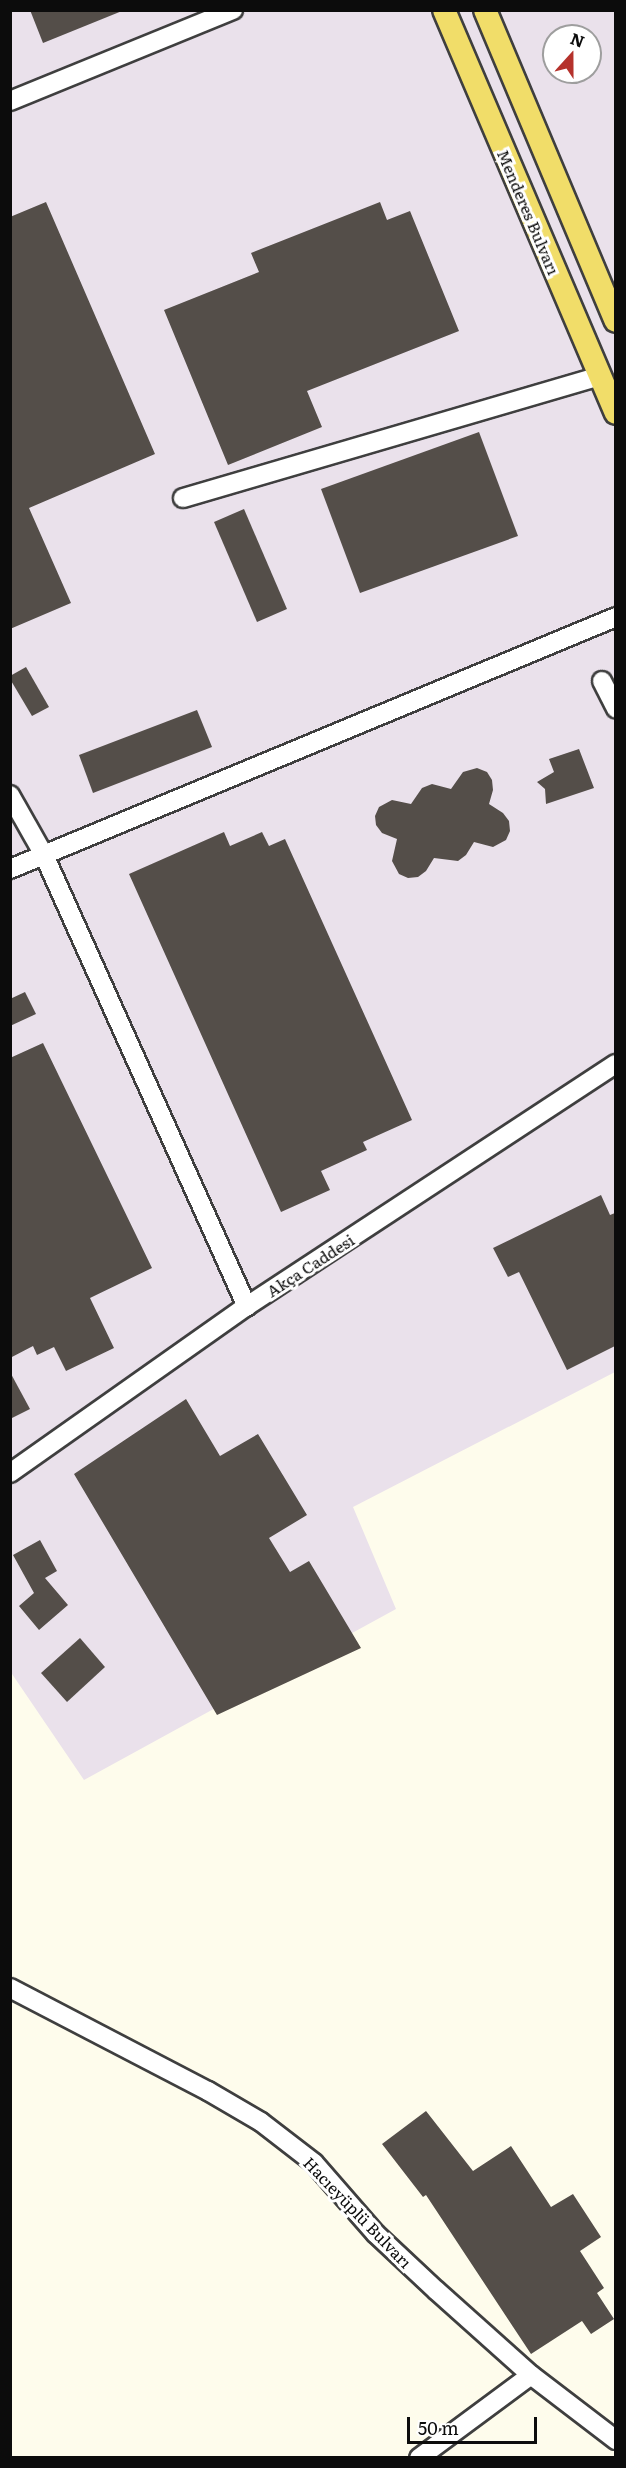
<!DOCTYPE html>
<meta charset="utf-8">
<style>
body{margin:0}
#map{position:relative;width:626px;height:2468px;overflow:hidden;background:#fefcec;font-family:Literata,serif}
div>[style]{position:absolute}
.industrial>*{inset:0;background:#eae1eb}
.building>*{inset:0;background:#544e49}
.roads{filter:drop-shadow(2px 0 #3f3f3f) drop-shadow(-2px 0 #3f3f3f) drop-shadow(0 2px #3f3f3f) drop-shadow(0 -2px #3f3f3f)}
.minor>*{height:18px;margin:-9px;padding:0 9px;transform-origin:9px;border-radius:9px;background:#fff}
.major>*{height:22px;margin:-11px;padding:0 11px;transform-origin:11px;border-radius:11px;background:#f1dd69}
span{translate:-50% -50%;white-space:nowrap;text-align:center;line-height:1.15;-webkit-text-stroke:6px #fff;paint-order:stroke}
.street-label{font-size:16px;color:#0c0c0c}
.frame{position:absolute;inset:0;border:12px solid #0c0c0c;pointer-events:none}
.north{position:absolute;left:542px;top:24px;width:60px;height:60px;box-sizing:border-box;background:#fff;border:2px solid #9e9e9e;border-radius:50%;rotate:21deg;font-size:16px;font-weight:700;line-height:24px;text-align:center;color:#0c0c0c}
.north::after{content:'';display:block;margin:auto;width:21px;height:27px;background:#b5322c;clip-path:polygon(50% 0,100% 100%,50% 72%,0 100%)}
.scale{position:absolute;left:407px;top:2417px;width:130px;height:27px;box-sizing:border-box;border:3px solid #0c0c0c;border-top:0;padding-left:8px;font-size:18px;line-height:21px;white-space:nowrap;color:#0c0c0c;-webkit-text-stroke:4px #fff;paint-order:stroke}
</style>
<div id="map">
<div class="industrial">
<i style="clip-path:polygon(evenodd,10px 11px,616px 11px,615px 1372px,353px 1507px,396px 1609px,84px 1780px,10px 1671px,10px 11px,554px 36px,590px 36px,590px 72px,554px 72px,554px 36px)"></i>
</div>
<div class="building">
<i style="clip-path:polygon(30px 10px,122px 10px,122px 11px,43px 43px)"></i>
<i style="clip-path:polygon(46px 202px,155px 454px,29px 508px,71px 603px,10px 629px,10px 217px)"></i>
<i style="clip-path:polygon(380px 202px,387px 220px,410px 211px,459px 331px,307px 391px,322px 427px,228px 465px,164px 310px,259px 272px,251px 253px)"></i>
<i style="clip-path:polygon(479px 432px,518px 536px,360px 593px,321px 489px)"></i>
<i style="clip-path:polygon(244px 509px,287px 609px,257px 622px,214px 522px)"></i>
<i style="clip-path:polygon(26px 667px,49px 707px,32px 716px,10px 679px,10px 676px)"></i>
<i style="clip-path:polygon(197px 710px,212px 747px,93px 793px,79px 755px)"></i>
<i style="clip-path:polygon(579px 749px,594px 788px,546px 804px,545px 789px,537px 782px,554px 772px,549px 759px)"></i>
<i style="clip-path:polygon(477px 768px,487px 772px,492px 780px,493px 790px,489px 804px,503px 813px,509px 821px,510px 831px,506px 840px,493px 847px,474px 842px,466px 855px,458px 861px,434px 858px,426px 871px,418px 877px,408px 878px,399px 874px,392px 861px,397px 839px,382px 833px,376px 825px,375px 816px,379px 807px,392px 800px,411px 804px,422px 788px,432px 784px,451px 789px,463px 772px)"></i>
<i style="clip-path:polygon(224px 832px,230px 846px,262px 832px,269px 846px,285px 839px,412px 1120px,363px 1142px,367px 1150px,321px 1171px,330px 1190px,281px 1212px,129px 874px)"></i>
<i style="clip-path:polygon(25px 992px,36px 1014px,10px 1026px,10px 999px)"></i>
<i style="clip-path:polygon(43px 1043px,152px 1268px,90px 1298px,114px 1348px,66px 1371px,54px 1347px,37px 1355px,33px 1346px,10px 1358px,10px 1058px)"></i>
<i style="clip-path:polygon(601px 1195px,610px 1215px,615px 1213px,615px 1346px,567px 1370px,519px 1272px,508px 1277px,493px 1248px)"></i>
<i style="clip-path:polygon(10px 1372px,30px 1409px,10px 1419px)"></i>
<i style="clip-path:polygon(186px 1399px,220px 1456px,258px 1434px,307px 1515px,269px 1538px,290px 1572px,309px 1561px,361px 1648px,217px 1715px,74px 1474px)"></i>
<i style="clip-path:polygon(40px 1540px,57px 1571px,45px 1578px,68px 1605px,39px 1630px,19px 1606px,34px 1593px,13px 1555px)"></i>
<i style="clip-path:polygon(80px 1638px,105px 1667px,67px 1702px,41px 1673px)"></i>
<i style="clip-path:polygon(426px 2111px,473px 2171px,511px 2146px,551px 2207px,573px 2194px,601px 2237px,580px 2251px,604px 2288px,597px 2293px,614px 2319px,591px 2334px,582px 2321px,531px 2354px,426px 2195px,423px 2197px,382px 2144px)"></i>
</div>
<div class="roads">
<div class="minor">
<i style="left:10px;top:101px;width:241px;rotate:-22.2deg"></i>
<i style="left:183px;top:498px;width:434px;rotate:-16.3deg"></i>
<i style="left:602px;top:681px;width:31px;rotate:63deg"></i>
<i style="left:10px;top:795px;width:69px;rotate:60.5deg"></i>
<i style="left:44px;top:855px;width:495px;rotate:65.8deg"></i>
<i style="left:10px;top:869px;width:656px;rotate:-22.58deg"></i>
<i style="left:10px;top:1473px;width:290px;rotate:-35.2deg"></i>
<i style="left:247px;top:1306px;width:441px;rotate:-33.3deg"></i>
<i style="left:10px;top:1988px;width:223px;rotate:27.5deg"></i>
<i style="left:208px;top:2091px;width:61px;rotate:30.3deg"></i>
<i style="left:261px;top:2122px;width:67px;rotate:37.7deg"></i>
<i style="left:314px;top:2163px;width:94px;rotate:48.9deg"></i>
<i style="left:376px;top:2234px;width:83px;rotate:43.1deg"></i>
<i style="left:437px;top:2291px;width:126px;rotate:41.8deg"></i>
<i style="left:531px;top:2375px;width:107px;rotate:37.4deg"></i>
<i style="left:419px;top:2458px;width:139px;rotate:-36.5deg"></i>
</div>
<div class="major">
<i style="left:444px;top:10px;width:438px;rotate:66.9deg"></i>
<i style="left:485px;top:10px;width:337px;rotate:67.2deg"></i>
</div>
</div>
<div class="street-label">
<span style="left:529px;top:212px;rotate:67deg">Menderes Bulvarı</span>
<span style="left:310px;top:1265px;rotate:-33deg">Akça Caddesi</span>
<span style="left:358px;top:2212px;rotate:46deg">Hacıeyüplü Bulvarı</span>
</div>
<div class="frame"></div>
<div class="north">N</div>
<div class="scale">50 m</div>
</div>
